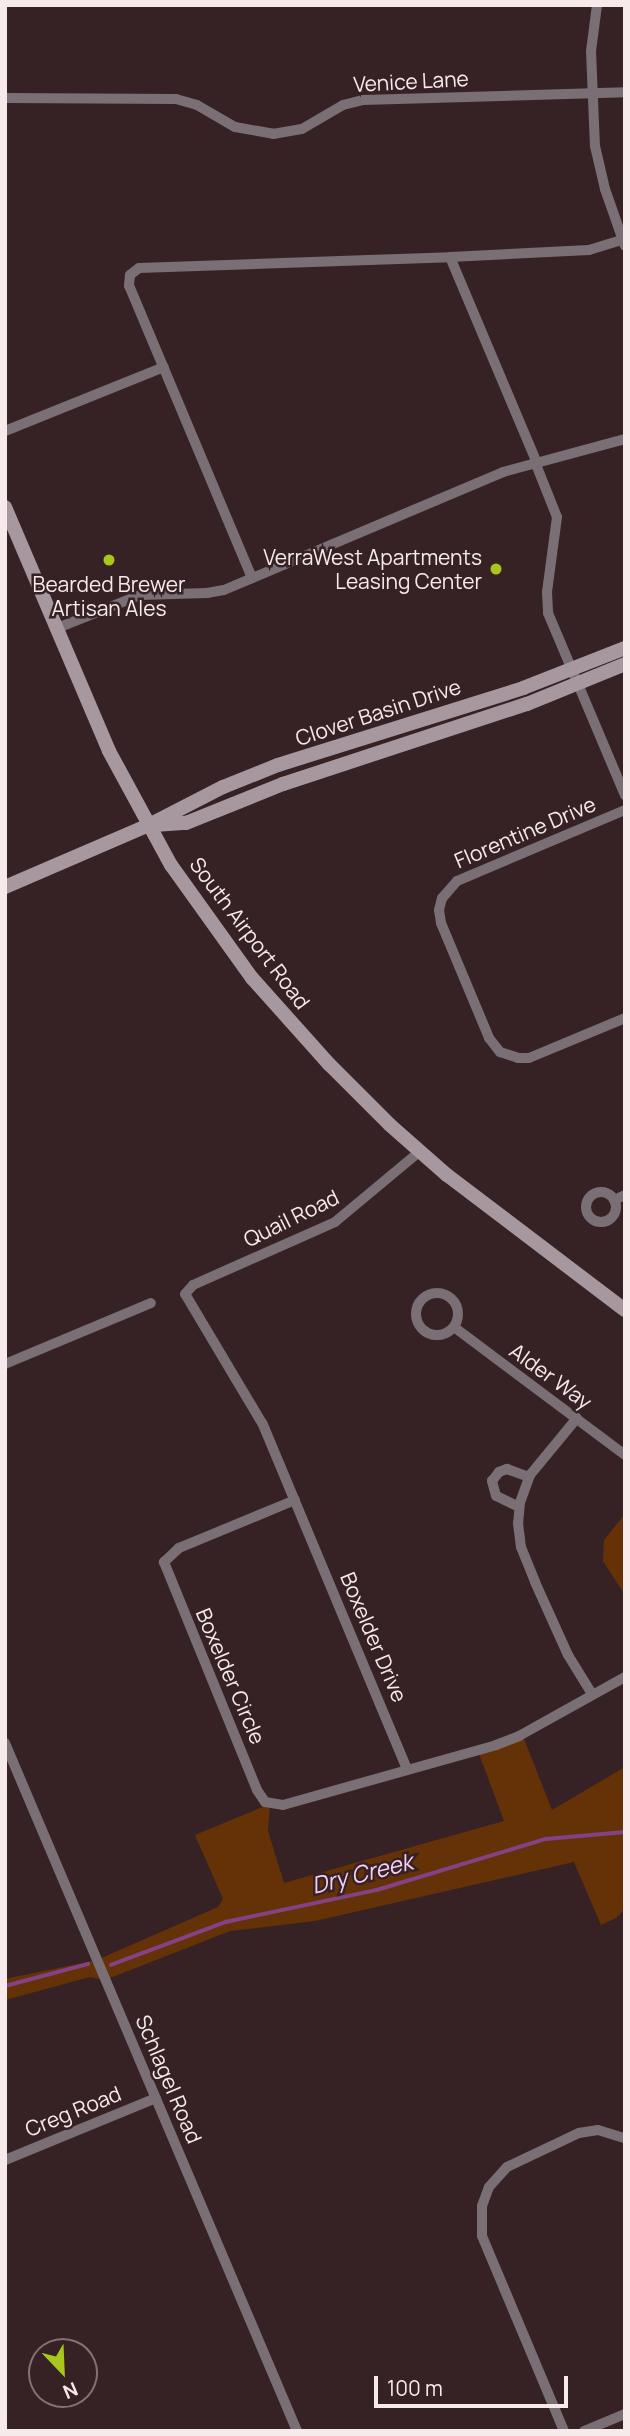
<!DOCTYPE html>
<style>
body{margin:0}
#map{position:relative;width:630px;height:2436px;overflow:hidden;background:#362225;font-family:Manrope,sans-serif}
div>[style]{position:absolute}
.green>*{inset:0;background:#653207}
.stream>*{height:3.5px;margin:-1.75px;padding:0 1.75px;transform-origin:1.75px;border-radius:1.75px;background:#834186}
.street>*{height:10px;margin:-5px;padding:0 5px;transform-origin:5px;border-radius:5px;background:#796f74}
.street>.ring{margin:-5px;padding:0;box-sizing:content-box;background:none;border:10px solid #796f74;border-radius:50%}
.secondary>*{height:14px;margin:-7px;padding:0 7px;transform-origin:7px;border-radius:7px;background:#a7989f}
.dots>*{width:19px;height:19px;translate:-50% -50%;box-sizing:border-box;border:4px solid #362225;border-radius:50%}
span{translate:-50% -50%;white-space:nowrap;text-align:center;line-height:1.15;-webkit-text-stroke:5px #362225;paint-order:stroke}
.street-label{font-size:21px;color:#f7eaeb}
.poi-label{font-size:21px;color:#f7eaeb}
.right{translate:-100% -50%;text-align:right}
.water-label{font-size:23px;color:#f4d0f5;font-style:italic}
.frame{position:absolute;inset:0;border:7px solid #f7eaeb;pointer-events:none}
.north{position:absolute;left:28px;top:2338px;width:70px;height:70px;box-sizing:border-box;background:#362225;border:2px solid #837274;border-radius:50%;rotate:157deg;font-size:19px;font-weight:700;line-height:28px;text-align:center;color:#f7eaeb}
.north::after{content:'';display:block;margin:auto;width:24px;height:32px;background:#a8c71c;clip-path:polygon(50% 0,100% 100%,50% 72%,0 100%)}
.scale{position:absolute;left:374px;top:2376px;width:194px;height:32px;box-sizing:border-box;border:4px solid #f7eaeb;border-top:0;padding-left:9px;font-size:21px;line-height:24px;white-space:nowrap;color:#f7eaeb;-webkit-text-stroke:5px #362225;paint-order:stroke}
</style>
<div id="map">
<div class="green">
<i style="clip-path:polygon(625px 1514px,625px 1595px,603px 1561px,604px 1540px)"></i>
<i style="clip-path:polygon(522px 1734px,552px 1810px,625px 1767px,625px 1909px,616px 1918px,601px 1925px,574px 1862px,315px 1921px,230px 1931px,105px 1980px,90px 1977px,5px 2000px,5px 1979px,97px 1960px,218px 1907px,223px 1899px,195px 1835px,270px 1804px,268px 1831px,284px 1883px,504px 1821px,478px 1751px)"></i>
</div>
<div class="stream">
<i style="left:111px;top:1965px;width:123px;rotate:-20.5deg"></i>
<i style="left:226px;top:1922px;width:154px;rotate:-12deg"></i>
<i style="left:377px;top:1890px;width:177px;rotate:-16.8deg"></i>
<i style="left:546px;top:1839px;width:79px;rotate:-5.1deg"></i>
<i style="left:5px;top:1986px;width:86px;rotate:-14.8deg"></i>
</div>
<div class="street">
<i style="left:597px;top:5px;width:46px;rotate:97.4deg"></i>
<i style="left:591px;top:51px;width:95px;rotate:87.6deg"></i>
<i style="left:595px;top:146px;width:44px;rotate:76.9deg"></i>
<i style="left:605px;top:189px;width:60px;rotate:70.7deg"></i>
<i style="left:5px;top:98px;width:171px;rotate:0.3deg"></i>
<i style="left:176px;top:99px;width:22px;rotate:16deg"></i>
<i style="left:197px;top:105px;width:44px;rotate:30.1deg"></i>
<i style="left:235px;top:127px;width:39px;rotate:10deg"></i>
<i style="left:273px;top:134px;width:29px;rotate:-10deg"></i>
<i style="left:302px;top:129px;width:48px;rotate:-30.3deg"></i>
<i style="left:343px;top:105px;width:21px;rotate:-14deg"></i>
<i style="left:363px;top:100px;width:262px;rotate:-1.7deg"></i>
<i style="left:450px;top:257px;width:139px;rotate:-2.9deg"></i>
<i style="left:589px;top:250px;width:34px;rotate:-17deg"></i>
<i style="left:5px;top:431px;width:171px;rotate:-21.9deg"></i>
<i style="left:535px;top:462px;width:59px;rotate:68.2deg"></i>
<i style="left:557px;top:517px;width:76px;rotate:97.6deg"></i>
<i style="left:547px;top:592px;width:21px;rotate:87deg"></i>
<i style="left:548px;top:613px;width:198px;rotate:67.1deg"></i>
<i style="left:252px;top:578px;width:317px;rotate:-112.8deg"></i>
<i style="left:129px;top:286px;width:11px;rotate:-85deg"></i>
<i style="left:130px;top:275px;width:11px;rotate:-38deg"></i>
<i style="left:139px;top:268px;width:311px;rotate:-2deg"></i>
<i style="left:450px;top:257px;width:221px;rotate:67.1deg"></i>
<i style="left:55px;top:629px;width:92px;rotate:-21.8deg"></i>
<i style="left:140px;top:595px;width:67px;rotate:-1.7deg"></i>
<i style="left:207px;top:593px;width:17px;rotate:-10deg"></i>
<i style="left:224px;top:590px;width:303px;rotate:-22.9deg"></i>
<i style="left:503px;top:472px;width:126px;rotate:-15.1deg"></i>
<i style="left:625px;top:810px;width:182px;rotate:157.1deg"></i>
<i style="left:457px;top:881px;width:23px;rotate:131deg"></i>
<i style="left:442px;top:898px;width:12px;rotate:104deg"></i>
<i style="left:439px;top:910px;width:13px;rotate:81deg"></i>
<i style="left:441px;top:923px;width:125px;rotate:67.3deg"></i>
<i style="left:489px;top:1038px;width:18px;rotate:52deg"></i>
<i style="left:500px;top:1052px;width:19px;rotate:18deg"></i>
<i style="left:518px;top:1058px;width:11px"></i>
<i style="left:529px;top:1058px;width:104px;rotate:-22.6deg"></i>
<i class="ring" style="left:586px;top:1192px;width:20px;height:20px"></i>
<i style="left:614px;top:1200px;width:12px;rotate:-24deg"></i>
<i class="ring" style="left:416px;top:1293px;width:32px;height:32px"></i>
<i style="left:454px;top:1327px;width:214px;rotate:36.8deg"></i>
<i style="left:5px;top:1364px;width:158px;rotate:-22.7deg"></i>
<i style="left:577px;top:1418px;width:74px;rotate:129.5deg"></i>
<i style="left:530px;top:1475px;width:29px;rotate:110deg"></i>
<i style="left:520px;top:1502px;width:21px;rotate:95deg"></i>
<i style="left:518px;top:1523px;width:24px;rotate:83deg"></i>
<i style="left:521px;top:1547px;width:38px;rotate:68deg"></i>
<i style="left:535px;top:1582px;width:80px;rotate:65.7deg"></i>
<i style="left:568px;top:1655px;width:46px;rotate:58.4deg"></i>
<i style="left:295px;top:1500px;width:126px;rotate:157.5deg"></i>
<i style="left:179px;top:1548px;width:21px;rotate:137deg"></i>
<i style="left:164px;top:1562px;width:246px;rotate:67.8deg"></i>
<i style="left:257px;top:1790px;width:14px;rotate:56deg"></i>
<i style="left:265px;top:1802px;width:18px;rotate:9deg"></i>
<i style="left:283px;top:1805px;width:221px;rotate:-15.7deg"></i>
<i style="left:496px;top:1745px;width:25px;rotate:-21deg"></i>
<i style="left:519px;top:1736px;width:121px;rotate:-29.1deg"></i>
<i style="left:519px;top:1507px;width:25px;rotate:-154deg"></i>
<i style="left:496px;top:1496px;width:16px;rotate:-105deg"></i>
<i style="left:492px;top:1481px;width:11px;rotate:-52deg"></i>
<i style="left:499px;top:1472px;width:9px;rotate:-21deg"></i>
<i style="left:507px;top:1469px;width:23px;rotate:20deg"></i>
<i style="left:5px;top:1743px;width:747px;rotate:67deg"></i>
<i style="left:407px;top:1769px;width:375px;rotate:-112.7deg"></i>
<i style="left:262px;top:1423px;width:150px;rotate:-120.8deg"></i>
<i style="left:185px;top:1294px;width:12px;rotate:-48deg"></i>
<i style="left:193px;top:1285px;width:155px;rotate:-23.9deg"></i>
<i style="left:335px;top:1222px;width:109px;rotate:-39.8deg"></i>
<i style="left:5px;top:2160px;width:163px;rotate:-22.3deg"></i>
<i style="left:564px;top:2431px;width:212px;rotate:-112.8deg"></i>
<i style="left:482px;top:2236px;width:30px;rotate:-90deg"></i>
<i style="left:482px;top:2206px;width:20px;rotate:-70deg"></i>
<i style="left:489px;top:2187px;width:27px;rotate:-48deg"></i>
<i style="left:507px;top:2167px;width:80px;rotate:-25.3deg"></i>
<i style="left:579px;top:2133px;width:19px;rotate:-9deg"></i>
<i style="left:598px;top:2130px;width:28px;rotate:17deg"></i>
<i style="left:584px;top:2431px;width:44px;rotate:-22.5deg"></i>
</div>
<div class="secondary">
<i style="left:5px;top:507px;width:265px;rotate:66.9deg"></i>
<i style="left:109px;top:751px;width:130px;rotate:61.5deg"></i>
<i style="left:171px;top:865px;width:139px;rotate:54.4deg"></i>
<i style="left:252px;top:978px;width:115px;rotate:48.2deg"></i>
<i style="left:329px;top:1064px;width:86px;rotate:45deg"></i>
<i style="left:390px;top:1125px;width:76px;rotate:41.3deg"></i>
<i style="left:447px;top:1175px;width:223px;rotate:37.2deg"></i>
<i style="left:154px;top:825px;width:32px;rotate:-4deg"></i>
<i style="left:186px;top:823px;width:105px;rotate:-21.9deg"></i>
<i style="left:283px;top:784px;width:257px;rotate:-18.2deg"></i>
<i style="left:527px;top:704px;width:106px;rotate:-22.2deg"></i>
<i style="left:5px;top:887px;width:157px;rotate:-23.3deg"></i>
<i style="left:149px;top:825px;width:83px;rotate:-27.2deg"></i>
<i style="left:223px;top:787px;width:59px;rotate:-21.8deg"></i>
<i style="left:278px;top:765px;width:257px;rotate:-17.4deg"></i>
<i style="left:523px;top:688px;width:110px;rotate:-21.4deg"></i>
</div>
<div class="dots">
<i style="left:109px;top:560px;background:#a8c71c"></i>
<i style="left:496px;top:569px;background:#a8c71c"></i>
</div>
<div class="street-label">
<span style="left:411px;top:81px;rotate:-3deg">Venice Lane</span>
<span style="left:378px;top:712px;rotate:-18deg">Clover Basin Drive</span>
<span style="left:525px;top:832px;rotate:-23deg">Florentine Drive</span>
<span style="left:250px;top:933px;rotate:53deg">South Airport Road</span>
<span style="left:291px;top:1218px;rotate:-26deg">Quail Road</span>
<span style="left:551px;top:1376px;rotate:36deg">Alder Way</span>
<span style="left:374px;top:1637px;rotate:67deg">Boxelder Drive</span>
<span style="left:231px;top:1676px;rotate:67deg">Boxelder Circle</span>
<span style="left:169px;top:2079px;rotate:67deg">Schlagel Road</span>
<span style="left:73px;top:2111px;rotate:-22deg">Creg Road</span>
</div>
<div class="poi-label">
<span class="right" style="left:482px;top:569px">VerraWest Apartments<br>Leasing Center</span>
<span style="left:109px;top:596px">Bearded Brewer<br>Artisan Ales</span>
</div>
<div class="water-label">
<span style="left:362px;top:1873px;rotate:-14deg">Dry Creek</span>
</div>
<div class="frame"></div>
<div class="north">N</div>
<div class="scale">100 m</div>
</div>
